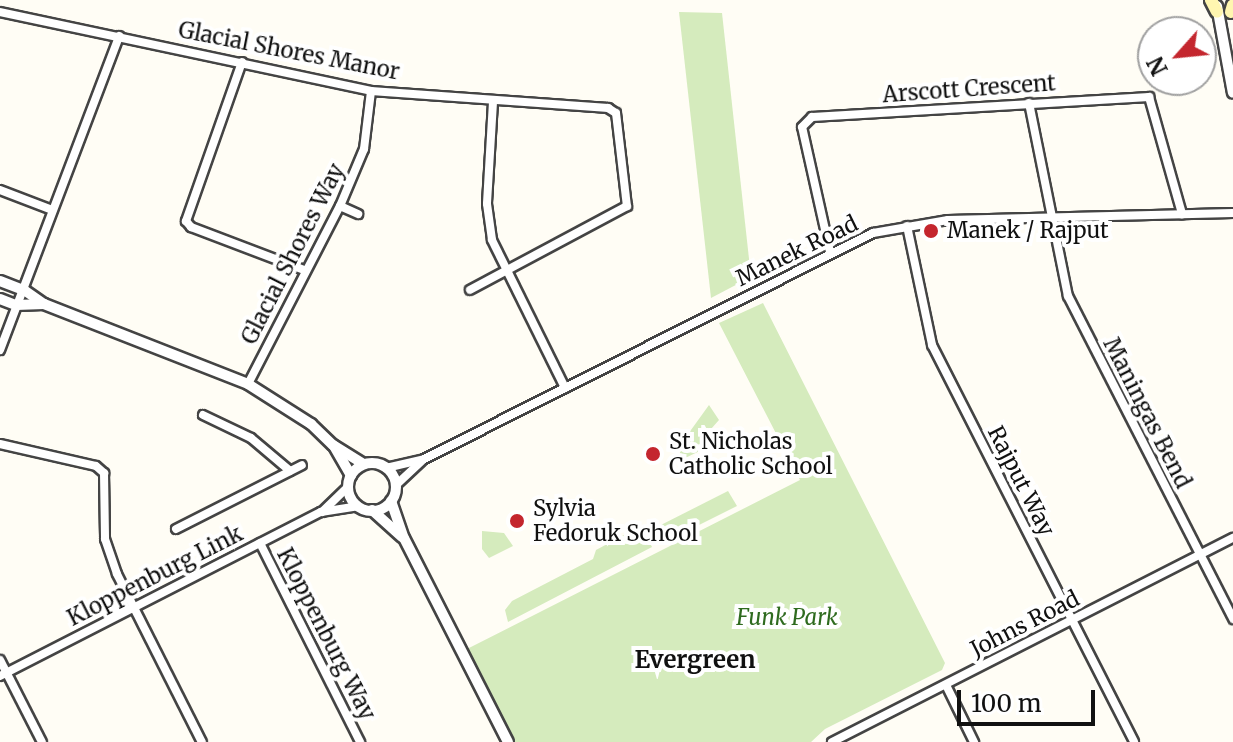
<!DOCTYPE html>
<style>
body{margin:0}
#map{position:relative;width:1233px;height:742px;overflow:hidden;background:#fffdf5;font-family:Merriweather,serif}
div>[style]{position:absolute}
.green>*{inset:0;background:#d5ebbd}
.roads{filter:drop-shadow(2px 0 #444) drop-shadow(-2px 0 #444) drop-shadow(0 2px #444) drop-shadow(0 -2px #444)}
.minor>*{height:8px;margin:-4px;padding:0 4px;transform-origin:4px;border-radius:4px;background:#fff}
.tertiary>*{height:10px;margin:-5px;padding:0 5px;transform-origin:5px;border-radius:5px;background:#fff}
.tertiary>.ring{margin:-5px;padding:0;box-sizing:content-box;background:none;border:10px solid #fff;border-radius:50%}
.secondary>*{height:12px;margin:-6px;padding:0 6px;transform-origin:6px;border-radius:6px;background:#fff6b0}
.dots>*{width:22px;height:22px;translate:-50% -50%;box-sizing:border-box;border:4px solid #fff;border-radius:50%}
span{translate:-50% -50%;white-space:nowrap;text-align:center;line-height:1.15;-webkit-text-stroke:8px #fff;paint-order:stroke}
.street-label{font-size:22px;color:#111}
.poi-label{font-size:22px;color:#111}
.left{translate:0 -50%;text-align:left}
.park-label{font-size:22px;color:#2f6b1f;font-style:italic}
.neighbourhood-label{font-size:24px;color:#111;font-weight:700}
.north{position:absolute;left:1137px;top:16px;width:80px;height:80px;box-sizing:border-box;background:#fff;border:2px solid #a0a0a0;border-radius:50%;rotate:243deg;font-size:22px;font-weight:700;line-height:32px;text-align:center;color:#111}
.north::after{content:'';display:block;margin:auto;width:28px;height:36px;background:#c4262e;clip-path:polygon(50% 0,100% 100%,50% 72%,0 100%)}
.scale{position:absolute;left:957px;top:690px;width:138px;height:36px;box-sizing:border-box;border:4px solid #111;border-top:0;padding-left:10px;font-size:24px;line-height:28px;white-space:nowrap;color:#111;-webkit-text-stroke:6px #fff;paint-order:stroke}
</style>
<div id="map">
<div class="green">
<i style="clip-path:polygon(679px 12px,722px 13px,751px 277px,711px 298px)"></i>
<i style="clip-path:polygon(763px 303px,945px 663px,942px 670px,825px 729px,811px 742px,515px 742px,467px 649px,800px 480px,719px 323px)"></i>
<i style="clip-path:polygon(709px 405px,719px 420px,711px 429px,708px 447px,683px 459px,678px 448px)"></i>
<i style="clip-path:polygon(728px 491px,737px 506px,659px 545px,651px 530px)"></i>
<i style="clip-path:polygon(641px 526px,652px 547px,508px 622px,505px 610px,512px 601px,593px 559px,596px 550px)"></i>
<i style="clip-path:polygon(482px 531px,504px 533px,513px 546px,489px 558px,482px 549px)"></i>
</div>
<div class="roads">
<div class="minor">
<i style="left:0;top:12px;width:379px;rotate:12deg"></i>
<i style="left:371px;top:91px;width:238px;rotate:4.1deg"></i>
<i style="left:608px;top:108px;width:9px;rotate:32deg"></i>
<i style="left:616px;top:113px;width:94px;rotate:83.3deg"></i>
<i style="left:627px;top:206px;width:178px;rotate:151.9deg"></i>
<i style="left:242px;top:62px;width:169px;rotate:109.4deg"></i>
<i style="left:186px;top:221px;width:8px;rotate:50deg"></i>
<i style="left:191px;top:227px;width:121px;rotate:20.8deg"></i>
<i style="left:493px;top:102px;width:102px;rotate:93.4deg"></i>
<i style="left:487px;top:204px;width:36px;rotate:82deg"></i>
<i style="left:492px;top:240px;width:165px;rotate:63.7deg"></i>
<i style="left:1029px;top:103px;width:197px;rotate:78.6deg"></i>
<i style="left:1068px;top:296px;width:363px;rotate:62.9deg"></i>
<i style="left:0;top:190px;width:56px;rotate:21deg"></i>
<i style="left:340px;top:206px;width:20px;rotate:24deg"></i>
<i style="left:907px;top:226px;width:122px;rotate:78.1deg"></i>
<i style="left:932px;top:345px;width:445px;rotate:63deg"></i>
<i style="left:830px;top:252px;width:128px;rotate:-102.6deg"></i>
<i style="left:802px;top:127px;width:14px;rotate:-45deg"></i>
<i style="left:812px;top:117px;width:338px;rotate:-3.4deg"></i>
<i style="left:1149px;top:97px;width:122px;rotate:74.2deg"></i>
<i style="left:0;top:350px;width:336px;rotate:-69.2deg"></i>
<i style="left:248px;top:384px;width:200px;rotate:-62.7deg"></i>
<i style="left:340px;top:206px;width:62px;rotate:-67.2deg"></i>
<i style="left:364px;top:149px;width:58px;rotate:-83.1deg"></i>
<i style="left:203px;top:415px;width:53px;rotate:25.6deg"></i>
<i style="left:251px;top:438px;width:51px;rotate:40.2deg"></i>
<i style="left:0;top:444px;width:98px;rotate:12.9deg"></i>
<i style="left:96px;top:466px;width:11px;rotate:41deg"></i>
<i style="left:104px;top:473px;width:66px;rotate:89.1deg"></i>
<i style="left:105px;top:539px;width:37px;rotate:71deg"></i>
<i style="left:117px;top:574px;width:188px;rotate:63.2deg"></i>
<i style="left:386px;top:468px;width:37px;rotate:-13deg"></i>
<i style="left:422px;top:460px;width:505px;rotate:-26.72deg"></i>
<i style="left:873px;top:233px;width:76px;rotate:-9.8deg"></i>
<i style="left:948px;top:220px;width:285px;rotate:-1.4deg"></i>
<i style="left:396px;top:485px;width:35px;rotate:-43deg"></i>
<i style="left:322px;top:512px;width:36px;rotate:-44deg"></i>
<i style="left:176px;top:529px;width:141px;rotate:-26.9deg"></i>
<i style="left:260px;top:543px;width:223px;rotate:63.3deg"></i>
<i style="left:0;top:660px;width:92px;rotate:62.9deg"></i>
<i style="left:0;top:676px;width:360px;rotate:-27.1deg"></i>
<i style="left:321px;top:512px;width:37px;rotate:-9deg"></i>
<i style="left:946px;top:685px;width:64px;rotate:63.8deg"></i>
<i style="left:832px;top:742px;width:450px;rotate:-27deg"></i>
</div>
<div class="tertiary">
<i style="left:1217px;top:6px;width:88px;rotate:79.6deg"></i>
<i style="left:0;top:281px;width:26px;rotate:21deg"></i>
<i style="left:24px;top:290px;width:24px;rotate:35deg"></i>
<i style="left:44px;top:304px;width:219px;rotate:21.4deg"></i>
<i style="left:248px;top:384px;width:75px;rotate:32.4deg"></i>
<i style="left:311px;top:424px;width:30px;rotate:44deg"></i>
<i style="left:333px;top:445px;width:36px;rotate:32deg"></i>
<i style="left:0;top:299px;width:17px;rotate:21deg"></i>
<i style="left:16px;top:305px;width:28px;rotate:-2deg"></i>
<i style="left:334px;top:446px;width:34px;rotate:60deg"></i>
<i class="ring" style="left:348px;top:463px;width:38px;height:38px"></i>
<i style="left:391px;top:501px;width:39px;rotate:71deg"></i>
<i style="left:404px;top:538px;width:229px;rotate:63deg"></i>
<i style="left:372px;top:510px;width:40px;rotate:42deg"></i>
</div>
<div class="secondary">
<i style="left:1211px;top:0;width:13px;rotate:63deg"></i>
<i style="left:1231px;top:12px;width:7px;rotate:-74deg"></i>
</div>
</div>
<div class="dots">
<i style="left:931px;top:231px;background:#c4262e"></i>
<i style="left:653px;top:454px;background:#c4262e"></i>
<i style="left:517px;top:521px;background:#c4262e"></i>
</div>
<div class="street-label">
<span style="left:289px;top:51px;rotate:11deg">Glacial Shores Manor</span>
<span style="left:969px;top:89px;rotate:-4deg">Arscott Crescent</span>
<span style="left:797px;top:251px;rotate:-26deg">Manek Road</span>
<span style="left:293px;top:254px;rotate:-63deg">Glacial Shores Way</span>
<span style="left:1147px;top:413px;rotate:63deg">Maningas Bend</span>
<span style="left:1021px;top:481px;rotate:63deg">Rajput Way</span>
<span style="left:155px;top:576px;rotate:-27deg">Kloppenburg Link</span>
<span style="left:1025px;top:624px;rotate:-27deg">Johns Road</span>
<span style="left:326px;top:634px;rotate:63deg">Kloppenburg Way</span>
</div>
<div class="poi-label">
<span class="left" style="left:947px;top:231px">Manek / Rajput</span>
<span class="left" style="left:669px;top:454px">St. Nicholas<br>Catholic School</span>
<span class="left" style="left:533px;top:521px">Sylvia<br>Fedoruk School</span>
</div>
<div class="park-label">
<span style="left:787px;top:618px">Funk Park</span>
</div>
<div class="neighbourhood-label">
<span style="left:695px;top:660px">Evergreen</span>
</div>
<div class="north">N</div>
<div class="scale">100 m</div>
</div>
